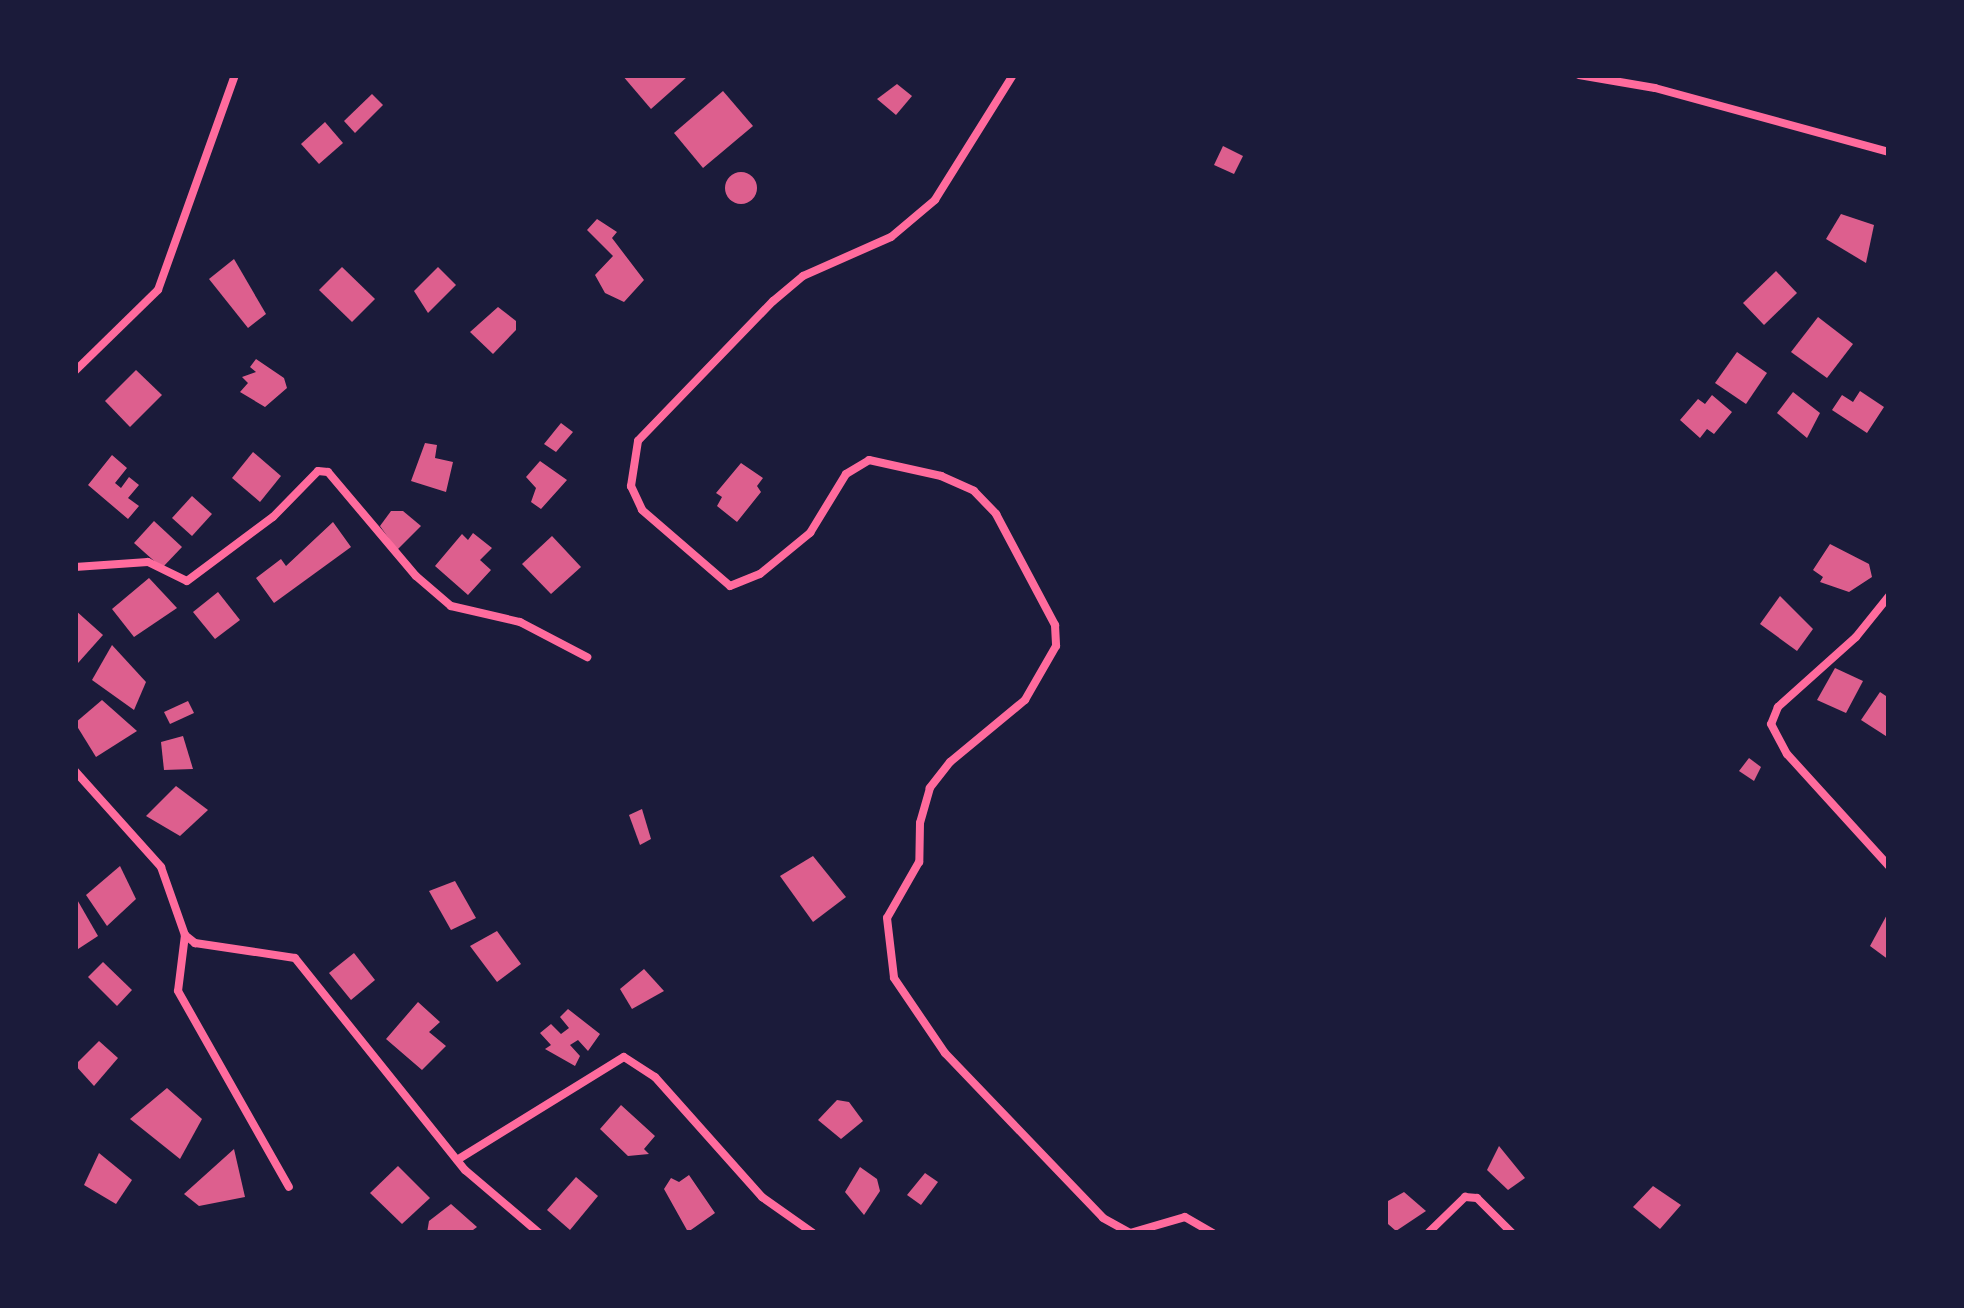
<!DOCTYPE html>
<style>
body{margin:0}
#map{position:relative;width:1964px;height:1308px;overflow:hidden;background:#1b1b3a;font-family:"Varela Round",sans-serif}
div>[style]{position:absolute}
.building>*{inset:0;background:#dd5f8e}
.round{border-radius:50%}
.minor>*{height:8px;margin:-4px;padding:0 4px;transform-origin:4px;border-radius:4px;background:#ff6b9d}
span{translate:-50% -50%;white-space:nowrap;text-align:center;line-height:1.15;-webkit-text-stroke:8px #1b1b3a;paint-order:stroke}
.frame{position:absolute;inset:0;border:78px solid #1b1b3a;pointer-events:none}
</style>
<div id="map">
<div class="building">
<i style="clip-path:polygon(622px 75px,685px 75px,687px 77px,651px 109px)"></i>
<i style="clip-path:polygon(897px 84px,912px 96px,896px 115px,877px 99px)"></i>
<i style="clip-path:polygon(723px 91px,753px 126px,703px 168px,674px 133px)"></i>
<i style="clip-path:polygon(372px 94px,383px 105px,355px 133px,344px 121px)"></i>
<i style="clip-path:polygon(325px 122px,343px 143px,319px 164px,301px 144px)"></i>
<i style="clip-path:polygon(1223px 146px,1243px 156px,1234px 174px,1214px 165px)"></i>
<i class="round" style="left:725px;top:172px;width:32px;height:32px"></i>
<i style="clip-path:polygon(1841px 214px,1874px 225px,1866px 263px,1826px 239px)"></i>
<i style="clip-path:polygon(597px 219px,617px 232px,612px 238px,644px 280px,624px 302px,605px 293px,595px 275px,613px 256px,587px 230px)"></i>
<i style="clip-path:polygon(234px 259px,266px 314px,248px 328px,209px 279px)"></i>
<i style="clip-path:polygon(342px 267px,375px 299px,352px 322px,319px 290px)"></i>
<i style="clip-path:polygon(438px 267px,456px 285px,428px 313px,414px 291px)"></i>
<i style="clip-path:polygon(1776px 271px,1797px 293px,1764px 325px,1743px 303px)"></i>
<i style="clip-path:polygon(498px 307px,516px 321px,516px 330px,493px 354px,470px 332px)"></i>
<i style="clip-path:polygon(1818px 317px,1853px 344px,1827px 378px,1791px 352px)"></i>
<i style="clip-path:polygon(1737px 352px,1767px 373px,1746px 404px,1715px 383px)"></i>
<i style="clip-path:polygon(256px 359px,284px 378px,287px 388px,265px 407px,240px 392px,248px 383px,242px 377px,256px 372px,250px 367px)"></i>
<i style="clip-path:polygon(136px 370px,162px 395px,130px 427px,105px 401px)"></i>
<i style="clip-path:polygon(1860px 391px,1884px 407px,1867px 433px,1832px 410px,1842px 395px,1853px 402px)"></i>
<i style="clip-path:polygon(1793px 392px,1820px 413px,1807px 438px,1777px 413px)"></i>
<i style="clip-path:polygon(1712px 395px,1732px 412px,1714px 434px,1707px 429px,1700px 438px,1680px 420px,1698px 399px,1705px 404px)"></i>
<i style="clip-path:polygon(561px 423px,573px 432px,556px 452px,544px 444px)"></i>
<i style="clip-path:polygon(425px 443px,437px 445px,435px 458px,453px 462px,446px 492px,411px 481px)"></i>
<i style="clip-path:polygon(253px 452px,281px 476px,260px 502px,232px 478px)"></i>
<i style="clip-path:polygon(112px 455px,127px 468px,115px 483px,121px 488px,129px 477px,139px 485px,128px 498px,139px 506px,128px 519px,88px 485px)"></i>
<i style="clip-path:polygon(540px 461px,567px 480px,541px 509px,531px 502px,536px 488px,526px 477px)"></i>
<i style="clip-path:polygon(741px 463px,763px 478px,757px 486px,761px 492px,737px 522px,717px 506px,722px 497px,716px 493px)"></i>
<i style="clip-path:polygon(192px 496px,212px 514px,192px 536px,172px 518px)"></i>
<i style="clip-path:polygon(391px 511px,403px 511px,421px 526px,397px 550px,380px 526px)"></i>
<i style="clip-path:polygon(154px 521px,182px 547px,162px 568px,134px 543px)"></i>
<i style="clip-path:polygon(333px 522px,351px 547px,274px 603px,256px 578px,281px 559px,286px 566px)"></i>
<i style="clip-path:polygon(473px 533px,492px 548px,480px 560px,491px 570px,468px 595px,435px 566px,462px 534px,468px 540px)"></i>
<i style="clip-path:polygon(552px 536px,581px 567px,551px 594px,522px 564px)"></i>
<i style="clip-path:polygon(1830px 544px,1869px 564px,1872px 577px,1849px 592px,1820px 582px,1823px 577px,1813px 570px)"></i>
<i style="clip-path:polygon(149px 578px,177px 608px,134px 637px,112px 609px)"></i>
<i style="clip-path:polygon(218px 592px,240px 620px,215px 639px,193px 612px)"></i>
<i style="clip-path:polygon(1780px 596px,1813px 629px,1797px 651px,1760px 624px)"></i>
<i style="clip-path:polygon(75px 610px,103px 635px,78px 663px,75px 661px)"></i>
<i style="clip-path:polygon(112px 645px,146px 682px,134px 710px,92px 680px)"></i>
<i style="clip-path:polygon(1835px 668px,1863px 681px,1846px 713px,1817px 700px)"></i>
<i style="clip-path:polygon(1880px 692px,1889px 698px,1889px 738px,1861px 720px)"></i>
<i style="clip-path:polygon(102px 700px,137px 731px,96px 757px,75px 723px)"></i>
<i style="clip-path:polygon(188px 701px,194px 713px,170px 724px,164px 712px)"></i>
<i style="clip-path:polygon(183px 736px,193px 769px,164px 770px,161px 742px)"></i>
<i style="clip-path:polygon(1749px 758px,1761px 767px,1754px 781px,1739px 771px)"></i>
<i style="clip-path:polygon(176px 786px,208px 810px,180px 836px,146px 816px)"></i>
<i style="clip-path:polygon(642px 809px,651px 839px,640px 845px,629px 815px)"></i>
<i style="clip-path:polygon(813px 856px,846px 897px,813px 922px,780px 876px)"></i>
<i style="clip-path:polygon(120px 866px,136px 899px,107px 926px,86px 895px)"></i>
<i style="clip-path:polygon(455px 881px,476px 918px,451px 930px,429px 891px)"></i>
<i style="clip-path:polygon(75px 896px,98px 936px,75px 951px)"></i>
<i style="clip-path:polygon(1889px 911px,1889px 960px,1870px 946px)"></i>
<i style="clip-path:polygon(497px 931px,521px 964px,497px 982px,470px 946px)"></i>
<i style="clip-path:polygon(354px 953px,375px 980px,351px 1000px,329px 973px)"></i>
<i style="clip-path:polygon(103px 962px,132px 990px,117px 1006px,88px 977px)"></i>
<i style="clip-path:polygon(644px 969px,664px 991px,632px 1009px,620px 989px)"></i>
<i style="clip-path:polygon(418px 1002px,440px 1022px,429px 1032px,446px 1046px,422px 1070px,386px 1039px)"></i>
<i style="clip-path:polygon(568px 1009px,600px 1034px,588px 1051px,578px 1040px,570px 1045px,580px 1056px,575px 1066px,545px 1049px,551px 1045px,540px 1033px,551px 1024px,561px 1034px,569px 1028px,560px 1017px)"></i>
<i style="clip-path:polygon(99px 1041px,118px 1058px,94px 1086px,75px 1065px)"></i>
<i style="clip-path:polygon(167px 1088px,202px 1119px,180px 1159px,130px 1119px)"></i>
<i style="clip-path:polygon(837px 1100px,849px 1102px,863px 1121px,841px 1139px,818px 1120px)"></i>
<i style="clip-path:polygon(621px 1105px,655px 1136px,644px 1149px,649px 1154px,628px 1156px,600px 1129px)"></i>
<i style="clip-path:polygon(1499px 1146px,1525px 1178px,1508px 1190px,1487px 1170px)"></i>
<i style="clip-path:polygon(234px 1149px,245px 1197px,199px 1206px,184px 1194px)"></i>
<i style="clip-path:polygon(99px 1153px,132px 1180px,116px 1204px,84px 1185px)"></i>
<i style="clip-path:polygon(398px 1166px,430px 1198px,402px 1224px,370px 1193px)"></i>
<i style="clip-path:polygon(860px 1167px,877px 1179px,880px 1191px,864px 1215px,845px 1192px)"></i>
<i style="clip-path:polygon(925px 1173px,938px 1182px,921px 1205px,907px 1195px)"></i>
<i style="clip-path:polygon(689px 1175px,715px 1213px,688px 1232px,664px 1189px,671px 1178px,679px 1182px)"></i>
<i style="clip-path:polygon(576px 1177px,598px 1196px,570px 1230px,547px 1210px)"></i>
<i style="clip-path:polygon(1653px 1186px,1681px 1205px,1660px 1229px,1633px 1207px)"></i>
<i style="clip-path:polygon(1404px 1192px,1426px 1211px,1396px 1231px,1388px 1224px,1388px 1201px)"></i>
<i style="clip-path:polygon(451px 1204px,477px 1227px,469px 1233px,427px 1233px,429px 1221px)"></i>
</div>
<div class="minor">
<i style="left:1013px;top:75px;width:147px;rotate:122deg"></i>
<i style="left:935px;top:200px;width:57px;rotate:139.9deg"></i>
<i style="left:891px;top:237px;width:96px;rotate:156.1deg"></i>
<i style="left:803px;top:276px;width:39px;rotate:140deg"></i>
<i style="left:773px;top:301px;width:194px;rotate:134deg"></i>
<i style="left:638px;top:441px;width:46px;rotate:98.8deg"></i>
<i style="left:631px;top:486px;width:26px;rotate:65deg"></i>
<i style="left:642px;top:510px;width:116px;rotate:40.8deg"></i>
<i style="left:730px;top:586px;width:32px;rotate:-22deg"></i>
<i style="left:760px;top:574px;width:65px;rotate:-39.4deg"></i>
<i style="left:810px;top:533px;width:69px;rotate:-58.6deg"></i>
<i style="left:846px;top:474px;width:27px;rotate:-31deg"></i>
<i style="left:869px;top:460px;width:74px;rotate:12.5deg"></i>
<i style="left:941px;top:476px;width:36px;rotate:24deg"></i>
<i style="left:974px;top:491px;width:32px;rotate:46deg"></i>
<i style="left:996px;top:514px;width:126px;rotate:62deg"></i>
<i style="left:1055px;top:625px;width:21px;rotate:87deg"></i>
<i style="left:1056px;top:646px;width:62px;rotate:119.9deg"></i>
<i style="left:1025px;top:700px;width:97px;rotate:140.4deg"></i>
<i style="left:950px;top:762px;width:33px;rotate:128deg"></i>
<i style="left:930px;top:788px;width:36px;rotate:106deg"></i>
<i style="left:920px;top:823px;width:39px;rotate:91deg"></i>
<i style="left:919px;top:862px;width:64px;rotate:119.7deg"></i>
<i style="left:887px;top:918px;width:60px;rotate:83.3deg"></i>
<i style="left:894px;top:978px;width:91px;rotate:55.8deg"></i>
<i style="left:945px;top:1053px;width:228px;rotate:46.2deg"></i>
<i style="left:1103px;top:1218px;width:31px;rotate:29deg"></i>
<i style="left:1130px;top:1233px;width:57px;rotate:-16.2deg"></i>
<i style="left:1185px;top:1217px;width:32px;rotate:30deg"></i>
<i style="left:1579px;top:75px;width:77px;rotate:9.7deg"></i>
<i style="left:1655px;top:88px;width:243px;rotate:15.3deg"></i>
<i style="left:75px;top:371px;width:116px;rotate:-44.3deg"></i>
<i style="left:158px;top:290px;width:228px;rotate:-70.3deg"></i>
<i style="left:75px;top:567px;width:73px;rotate:-3.9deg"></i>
<i style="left:148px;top:562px;width:43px;rotate:26deg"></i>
<i style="left:187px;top:581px;width:107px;rotate:-36.7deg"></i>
<i style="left:273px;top:517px;width:64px;rotate:-45.6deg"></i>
<i style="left:318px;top:471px;width:10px;rotate:6deg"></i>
<i style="left:328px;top:472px;width:136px;rotate:49.8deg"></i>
<i style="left:416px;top:576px;width:46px;rotate:40.6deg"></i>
<i style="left:451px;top:606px;width:71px;rotate:13.1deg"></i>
<i style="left:520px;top:622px;width:76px;rotate:27.6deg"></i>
<i style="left:1889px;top:596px;width:53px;rotate:128.8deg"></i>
<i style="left:1856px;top:637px;width:105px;rotate:138.1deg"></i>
<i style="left:1778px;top:707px;width:18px;rotate:112deg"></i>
<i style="left:1771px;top:724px;width:34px;rotate:62deg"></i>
<i style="left:1787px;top:754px;width:151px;rotate:47.7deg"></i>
<i style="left:75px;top:771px;width:129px;rotate:48.1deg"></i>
<i style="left:161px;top:867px;width:72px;rotate:70.6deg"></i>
<i style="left:185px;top:935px;width:13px;rotate:39deg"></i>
<i style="left:195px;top:943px;width:101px;rotate:8.5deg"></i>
<i style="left:295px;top:958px;width:272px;rotate:51.3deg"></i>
<i style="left:465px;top:1170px;width:97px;rotate:40.4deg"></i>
<i style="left:185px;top:935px;width:56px;rotate:97.1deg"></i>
<i style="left:178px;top:991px;width:225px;rotate:60.5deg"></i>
<i style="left:457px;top:1160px;width:196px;rotate:-31.7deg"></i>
<i style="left:624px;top:1057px;width:37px;rotate:33deg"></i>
<i style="left:655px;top:1077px;width:161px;rotate:48.3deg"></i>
<i style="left:762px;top:1197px;width:62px;rotate:35.2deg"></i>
<i style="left:1428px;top:1233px;width:52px;rotate:-44.2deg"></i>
<i style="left:1465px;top:1197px;width:12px;rotate:5deg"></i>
<i style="left:1477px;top:1198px;width:49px;rotate:45deg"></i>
</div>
<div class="frame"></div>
</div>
